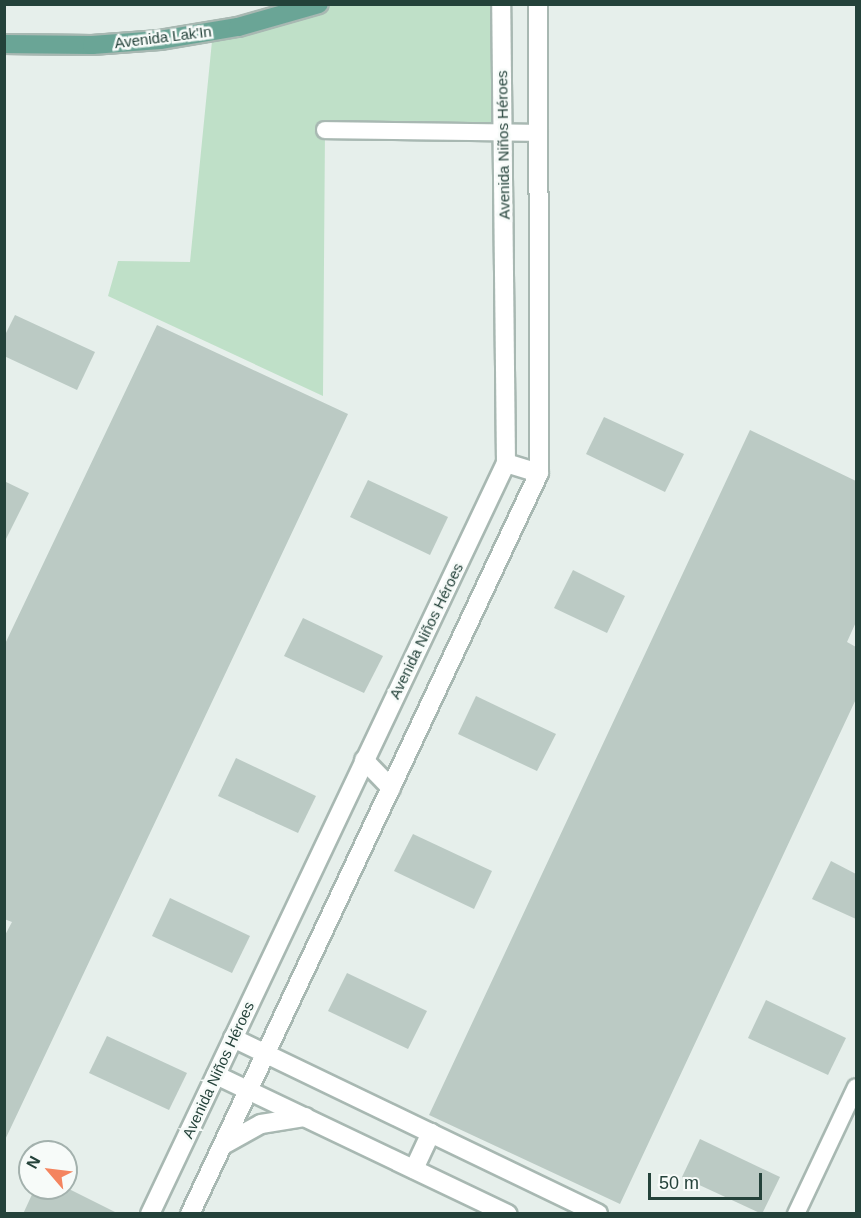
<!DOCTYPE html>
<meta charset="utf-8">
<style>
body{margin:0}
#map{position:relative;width:861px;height:1218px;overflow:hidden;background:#e6efeb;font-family:Arial,sans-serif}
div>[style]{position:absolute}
.green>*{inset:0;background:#bfe0c8}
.building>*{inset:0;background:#bbcac4}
.roads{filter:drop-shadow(2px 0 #a8b8b2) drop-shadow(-2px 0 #a8b8b2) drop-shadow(0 2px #a8b8b2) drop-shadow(0 -2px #a8b8b2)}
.street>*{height:16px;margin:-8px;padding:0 8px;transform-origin:8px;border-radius:8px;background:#fff}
.secondary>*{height:18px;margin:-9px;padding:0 9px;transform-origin:9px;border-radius:9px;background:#fff}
.primary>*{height:18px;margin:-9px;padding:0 9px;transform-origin:9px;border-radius:9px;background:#6aa596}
span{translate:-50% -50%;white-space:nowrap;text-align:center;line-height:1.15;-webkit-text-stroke:5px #f7fbf9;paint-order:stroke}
.street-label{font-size:15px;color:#24423a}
.frame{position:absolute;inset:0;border:6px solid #24423a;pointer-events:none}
.north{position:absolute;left:18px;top:1140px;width:60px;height:60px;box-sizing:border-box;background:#f7fbf9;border:2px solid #a3b1ad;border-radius:50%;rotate:298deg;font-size:16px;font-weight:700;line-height:24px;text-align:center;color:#24423a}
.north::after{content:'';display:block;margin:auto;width:21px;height:27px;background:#f4845f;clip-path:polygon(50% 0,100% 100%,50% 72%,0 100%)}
.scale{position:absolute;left:648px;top:1173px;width:114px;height:27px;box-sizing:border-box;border:3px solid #24423a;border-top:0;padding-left:8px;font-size:18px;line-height:21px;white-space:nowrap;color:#24423a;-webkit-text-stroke:4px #f7fbf9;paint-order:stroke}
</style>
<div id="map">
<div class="green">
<i style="clip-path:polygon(315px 5px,501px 5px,503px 133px,325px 130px,323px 396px,108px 296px,118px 261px,190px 262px,213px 31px)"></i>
</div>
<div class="building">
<i style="clip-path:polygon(15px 315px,95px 352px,77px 390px,4px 356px,4px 337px)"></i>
<i style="clip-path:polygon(157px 325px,348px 414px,4px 1142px,4px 937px,12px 922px,4px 919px,4px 646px)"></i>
<i style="clip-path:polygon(604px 417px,684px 454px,665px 492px,586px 454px)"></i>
<i style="clip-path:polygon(750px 430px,856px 481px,856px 622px,847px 642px,856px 647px,856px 699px,620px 1204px,429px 1115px)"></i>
<i style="clip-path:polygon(368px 480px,448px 517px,430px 555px,350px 517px)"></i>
<i style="clip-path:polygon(4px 481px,29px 493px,4px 543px)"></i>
<i style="clip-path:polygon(573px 570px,625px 596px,607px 633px,554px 608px)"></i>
<i style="clip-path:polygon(303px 618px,383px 656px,364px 693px,284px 656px)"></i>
<i style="clip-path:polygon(476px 696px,556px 734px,537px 771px,458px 734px)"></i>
<i style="clip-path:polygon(236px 758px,316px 796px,298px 833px,218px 796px)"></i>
<i style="clip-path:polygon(413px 834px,492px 871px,474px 909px,394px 871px)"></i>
<i style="clip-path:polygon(831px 861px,856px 874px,856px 919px,812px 899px)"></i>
<i style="clip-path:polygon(170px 898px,250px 936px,232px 973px,152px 936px)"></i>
<i style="clip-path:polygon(347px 973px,427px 1011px,408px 1049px,328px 1011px)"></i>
<i style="clip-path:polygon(766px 1000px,846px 1038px,828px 1075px,748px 1038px)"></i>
<i style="clip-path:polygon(107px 1036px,187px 1073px,169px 1110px,89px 1073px)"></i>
<i style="clip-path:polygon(700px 1139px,780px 1177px,762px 1214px,682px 1177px)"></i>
<i style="clip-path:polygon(35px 1188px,67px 1188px,119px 1214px,23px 1214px)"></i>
</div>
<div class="roads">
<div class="street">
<i style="left:325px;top:130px;width:214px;rotate:0.8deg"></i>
<i style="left:796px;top:1214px;width:140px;rotate:-64.7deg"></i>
</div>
<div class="secondary">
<i style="left:506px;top:463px;width:34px;rotate:17deg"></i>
<i style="left:364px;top:760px;width:39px;rotate:46deg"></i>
<i style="left:233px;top:1038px;width:405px;rotate:25.7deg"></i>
<i style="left:216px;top:1075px;width:323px;rotate:25.5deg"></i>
<i style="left:223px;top:1145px;width:43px;rotate:-28.9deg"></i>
<i style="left:261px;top:1124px;width:45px;rotate:-9deg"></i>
<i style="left:414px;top:1169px;width:40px;rotate:-65deg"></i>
<i style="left:150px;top:1214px;width:831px;rotate:-64.64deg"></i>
<i style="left:506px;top:463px;width:459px;rotate:-90.6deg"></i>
<i style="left:190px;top:1214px;width:819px;rotate:-64.78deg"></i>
<i style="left:539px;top:473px;width:469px;rotate:-90.1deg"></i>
</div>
<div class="primary">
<i style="left:4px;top:44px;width:88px;rotate:0.7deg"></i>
<i style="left:92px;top:45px;width:68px;rotate:-4.2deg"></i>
<i style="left:160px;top:40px;width:79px;rotate:-9.5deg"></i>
<i style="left:238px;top:27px;width:84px;rotate:-15.9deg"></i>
</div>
</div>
<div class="street-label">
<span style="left:163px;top:37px;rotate:-7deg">Avenida Lak'In</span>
<span style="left:503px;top:145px;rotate:-91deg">Avenida Niños Héroes</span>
<span style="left:426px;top:631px;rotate:-64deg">Avenida Niños Héroes</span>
<span style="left:218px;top:1070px;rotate:-65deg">Avenida Niños Héroes</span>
</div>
<div class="frame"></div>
<div class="north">N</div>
<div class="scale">50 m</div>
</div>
